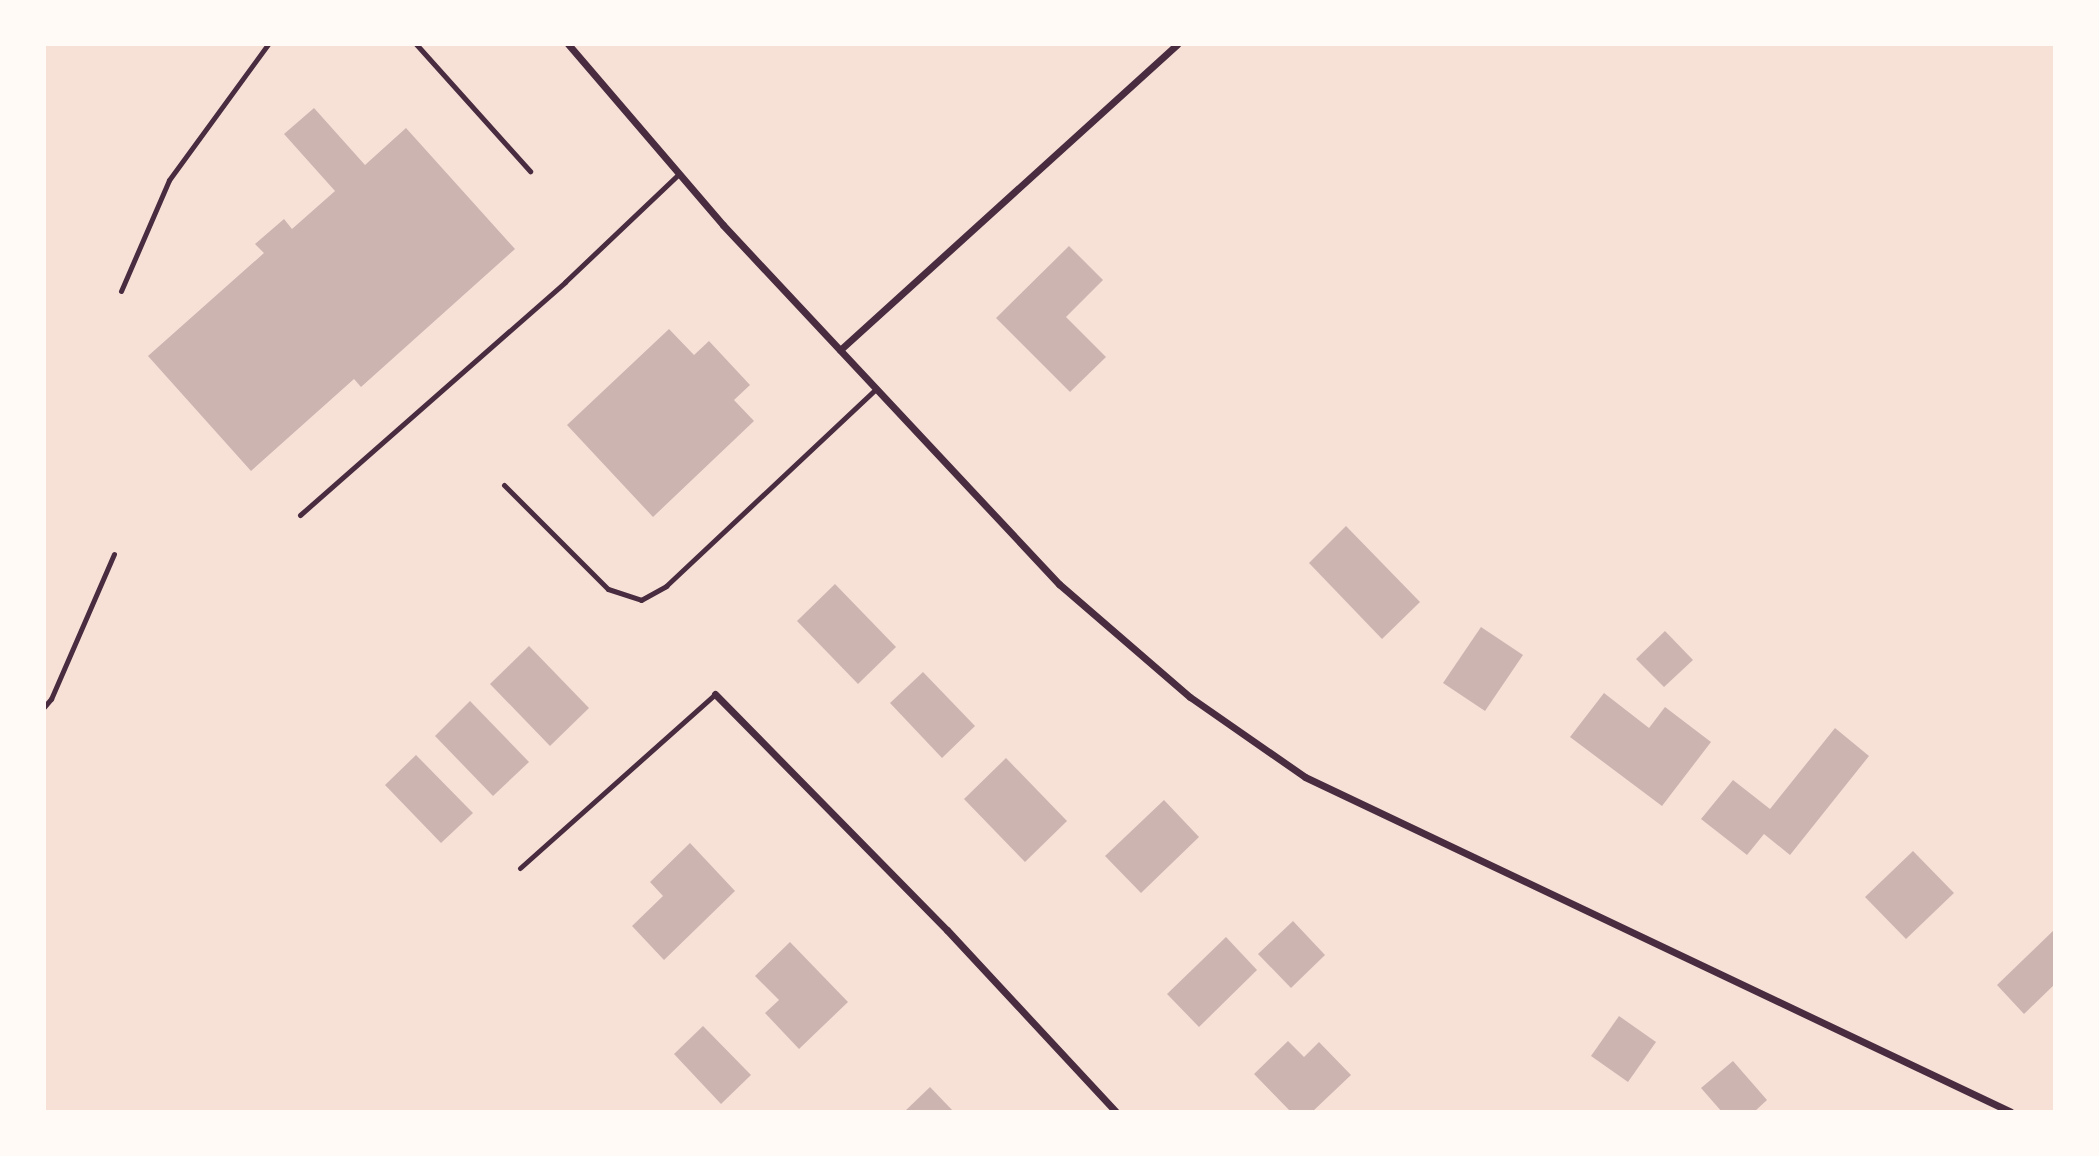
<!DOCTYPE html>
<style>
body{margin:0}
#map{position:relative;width:2099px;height:1156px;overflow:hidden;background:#f7e1d7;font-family:Commissioner,sans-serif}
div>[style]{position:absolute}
.building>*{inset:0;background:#ccb4b1}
.service>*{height:5px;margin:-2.5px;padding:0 2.5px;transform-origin:2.5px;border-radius:2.5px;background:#4a2c40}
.minor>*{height:7px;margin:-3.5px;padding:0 3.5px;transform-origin:3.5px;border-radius:3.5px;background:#4a2c40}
span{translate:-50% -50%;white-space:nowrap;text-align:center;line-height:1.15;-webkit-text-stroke:6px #fffaf5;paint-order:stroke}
.frame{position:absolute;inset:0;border:46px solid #fffaf5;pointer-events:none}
</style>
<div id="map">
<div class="building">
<i style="clip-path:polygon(314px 108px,365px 165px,406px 128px,515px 249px,361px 387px,354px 379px,251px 471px,148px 356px,264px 253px,255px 244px,284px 219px,292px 229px,335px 191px,284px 134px)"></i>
<i style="clip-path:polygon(1069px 246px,1103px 280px,1066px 317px,1106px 357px,1070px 392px,996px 318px)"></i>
<i style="clip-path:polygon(669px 329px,694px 355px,709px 341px,750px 385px,734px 400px,754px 421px,653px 517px,567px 425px)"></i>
<i style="clip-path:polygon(1346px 526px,1420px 602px,1382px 639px,1309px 563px)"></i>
<i style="clip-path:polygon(835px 584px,896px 647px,858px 684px,797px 621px)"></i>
<i style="clip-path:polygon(1481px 627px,1523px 655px,1485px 711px,1443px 683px)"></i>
<i style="clip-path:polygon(1665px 631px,1693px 660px,1664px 687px,1636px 659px)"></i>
<i style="clip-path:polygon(529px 646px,589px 708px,550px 746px,490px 684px)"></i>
<i style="clip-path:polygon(923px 672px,975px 726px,942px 758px,890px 703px)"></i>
<i style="clip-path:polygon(1604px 693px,1649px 728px,1665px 707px,1711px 742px,1662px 806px,1570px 737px)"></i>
<i style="clip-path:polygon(470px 701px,529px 762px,493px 796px,435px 736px)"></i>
<i style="clip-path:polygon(1835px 728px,1869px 756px,1790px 855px,1764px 834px,1747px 855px,1701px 819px,1733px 780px,1770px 809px)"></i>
<i style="clip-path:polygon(416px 755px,473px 813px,441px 843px,385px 785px)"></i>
<i style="clip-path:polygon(1006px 758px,1067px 821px,1025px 862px,964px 799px)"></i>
<i style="clip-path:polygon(1164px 800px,1199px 837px,1141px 893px,1105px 856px)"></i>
<i style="clip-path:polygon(690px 843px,735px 891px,664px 960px,632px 926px,663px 896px,650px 882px)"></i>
<i style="clip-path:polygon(1913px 851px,1954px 893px,1906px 939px,1865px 897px)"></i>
<i style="clip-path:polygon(1293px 921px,1325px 955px,1291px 988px,1258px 954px)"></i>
<i style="clip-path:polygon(2055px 929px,2055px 984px,2024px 1014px,1997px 985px)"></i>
<i style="clip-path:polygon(1226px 937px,1257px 970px,1199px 1027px,1167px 994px)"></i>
<i style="clip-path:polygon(790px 942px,848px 1002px,799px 1049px,765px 1013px,779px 1000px,755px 976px)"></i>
<i style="clip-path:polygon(1619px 1016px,1656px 1042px,1628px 1082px,1591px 1056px)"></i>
<i style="clip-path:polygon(703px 1026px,751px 1075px,721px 1104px,674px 1054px)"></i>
<i style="clip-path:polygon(1288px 1041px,1304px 1057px,1319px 1042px,1351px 1075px,1312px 1112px,1291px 1112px,1254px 1074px)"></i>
<i style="clip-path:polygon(1733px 1061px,1767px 1100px,1754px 1112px,1722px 1112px,1701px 1088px)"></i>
<i style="clip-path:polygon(930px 1087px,954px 1112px,904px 1112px)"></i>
</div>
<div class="service">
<i style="left:416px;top:44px;width:171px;rotate:48.1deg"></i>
<i style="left:121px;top:291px;width:121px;rotate:-66.6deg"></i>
<i style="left:169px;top:180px;width:168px;rotate:-53.9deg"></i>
<i style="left:504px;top:485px;width:147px;rotate:45deg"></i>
<i style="left:608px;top:589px;width:35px;rotate:18deg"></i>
<i style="left:641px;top:600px;width:29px;rotate:-29deg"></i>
<i style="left:666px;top:586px;width:288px;rotate:-43.2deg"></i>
<i style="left:300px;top:515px;width:353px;rotate:-41.3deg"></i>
<i style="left:565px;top:282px;width:157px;rotate:-43.5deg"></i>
<i style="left:44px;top:707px;width:11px;rotate:-49deg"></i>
<i style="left:51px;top:699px;width:158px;rotate:-66.5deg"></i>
<i style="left:520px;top:868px;width:261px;rotate:-41.7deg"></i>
</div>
<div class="minor">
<i style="left:568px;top:44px;width:238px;rotate:49.4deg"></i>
<i style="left:723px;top:225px;width:492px;rotate:46.9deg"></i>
<i style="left:1059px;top:584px;width:173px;rotate:40.8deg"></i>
<i style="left:1190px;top:697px;width:140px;rotate:34.8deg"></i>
<i style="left:1305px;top:777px;width:781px;rotate:25.38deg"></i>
<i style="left:840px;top:350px;width:455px;rotate:-42.2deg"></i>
<i style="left:715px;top:694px;width:331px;rotate:45.5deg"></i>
<i style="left:947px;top:930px;width:248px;rotate:47.1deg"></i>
</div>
<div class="frame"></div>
</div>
